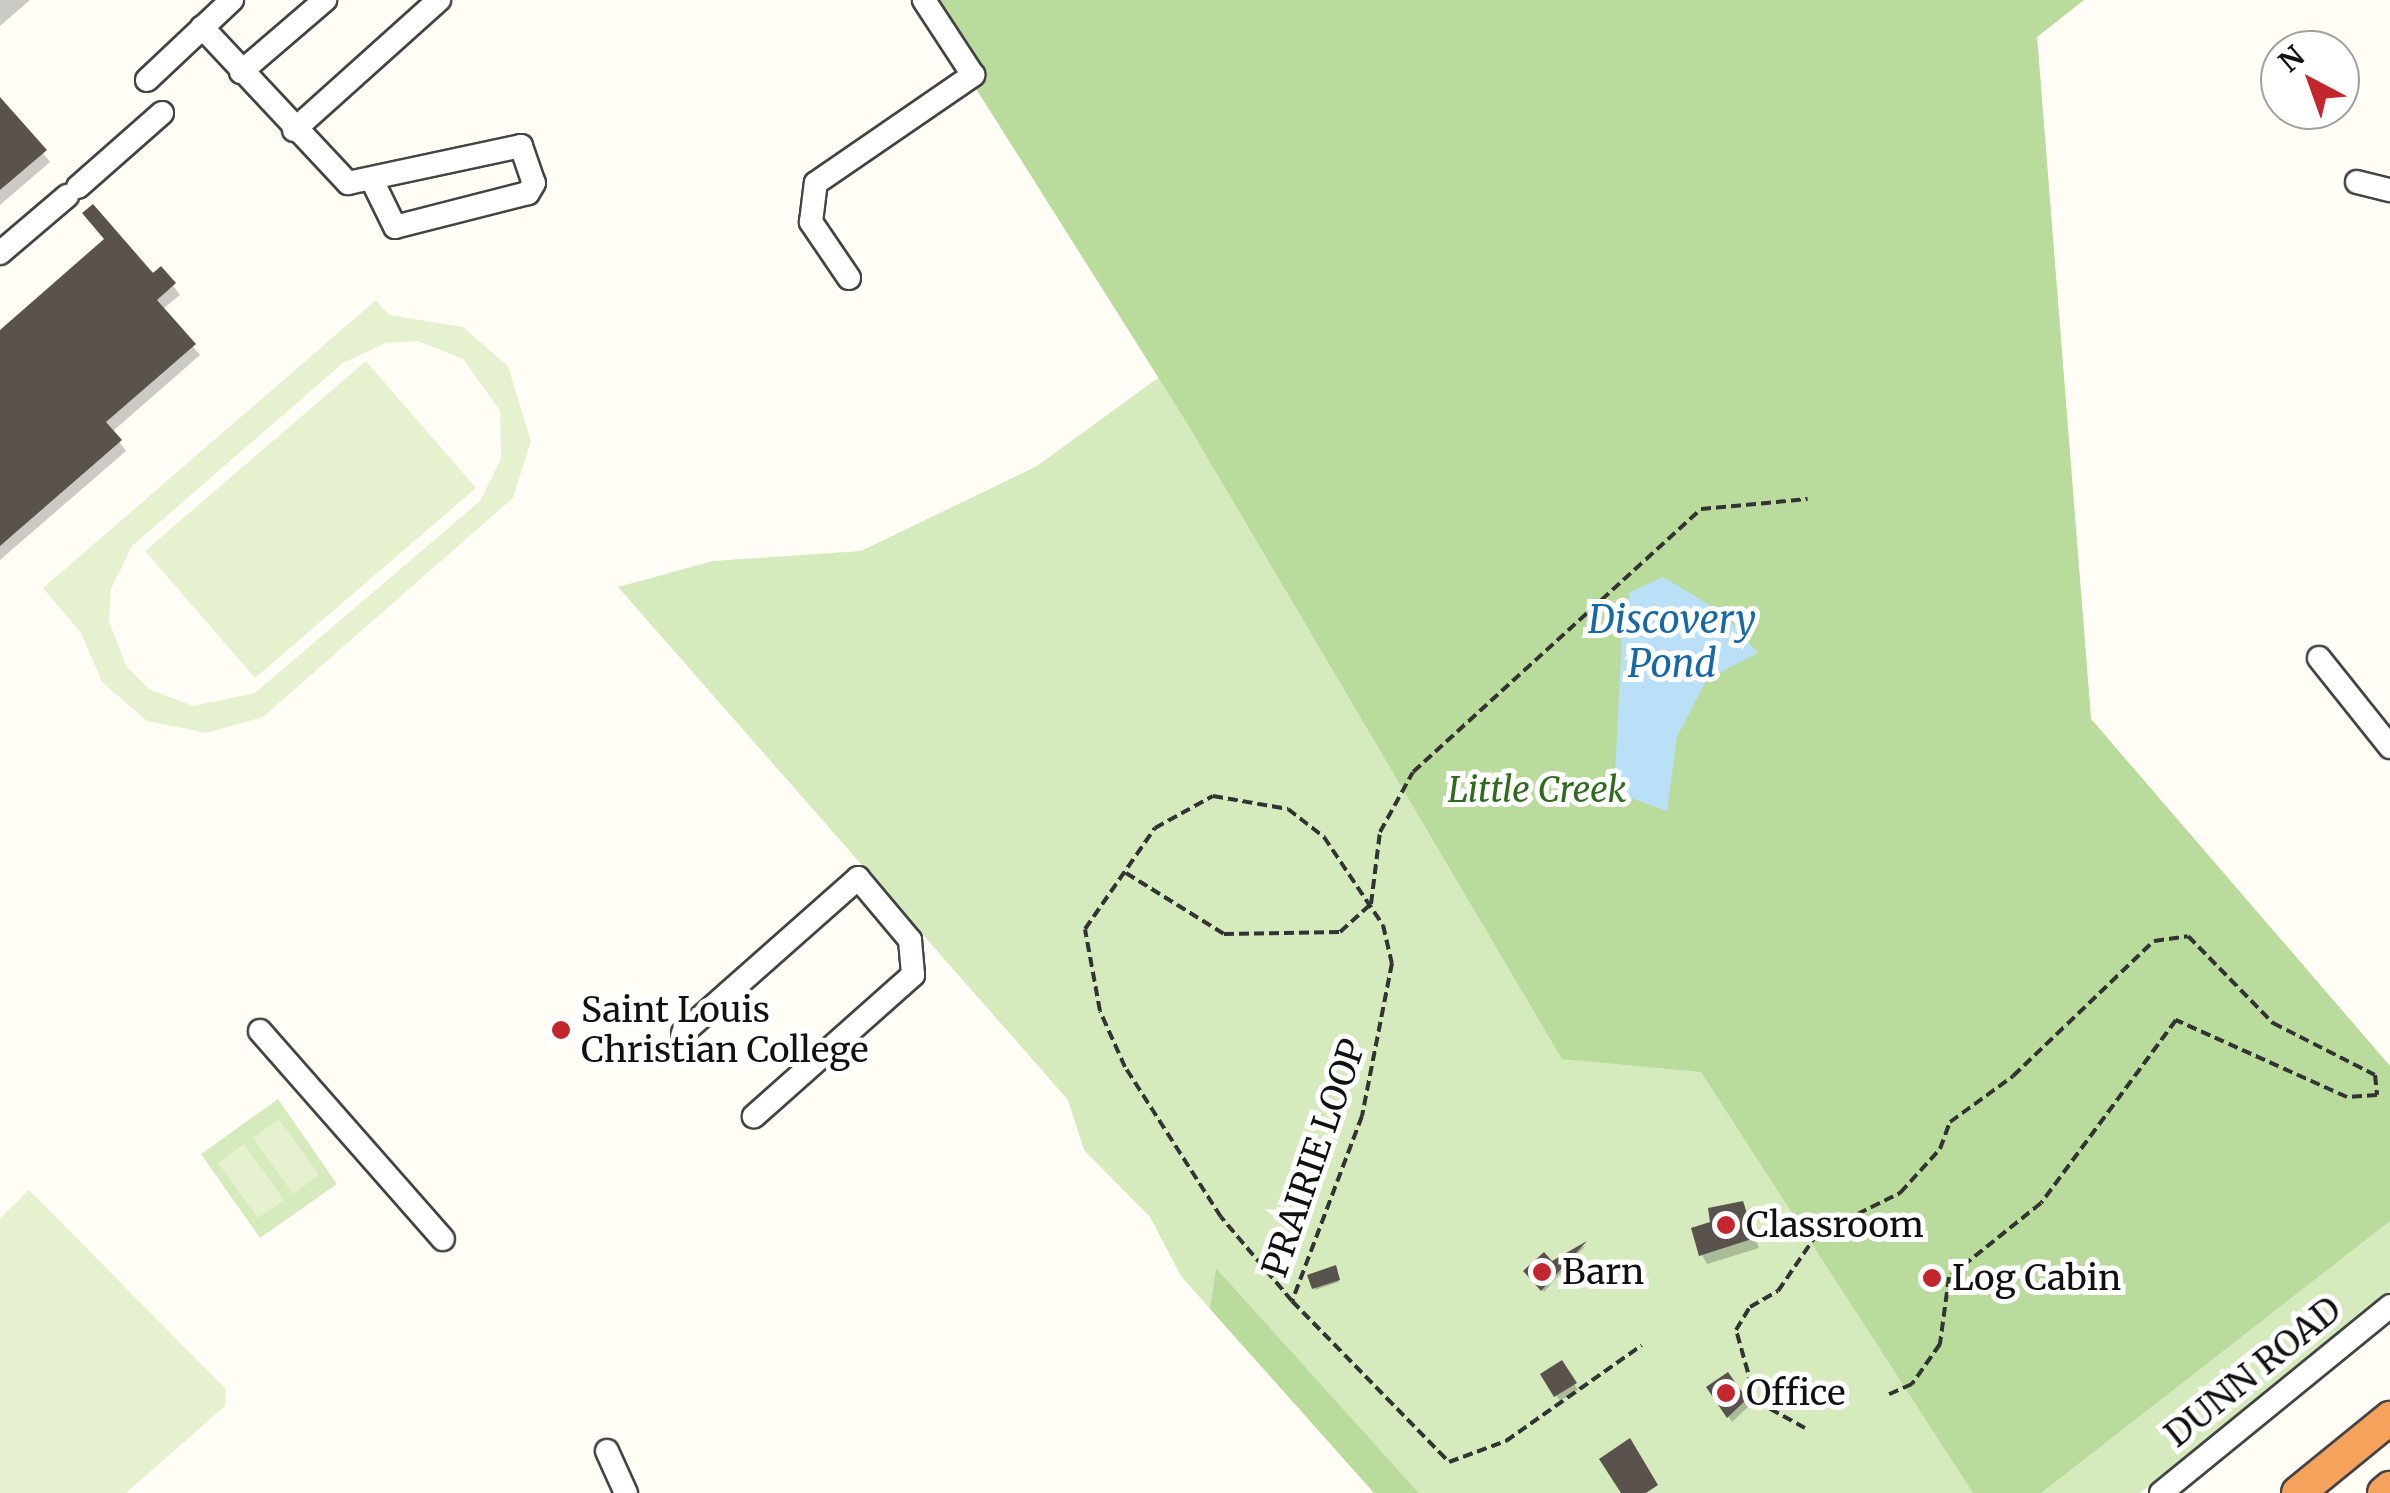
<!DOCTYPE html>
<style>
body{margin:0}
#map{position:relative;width:2390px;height:1493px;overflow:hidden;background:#fffdf5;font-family:Merriweather,serif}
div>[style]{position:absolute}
.green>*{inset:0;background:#d5ebbd}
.forest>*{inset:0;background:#b9dc9c}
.pitch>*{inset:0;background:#e6f2cf}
.water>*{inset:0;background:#b9e0f7}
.shadow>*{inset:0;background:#0003}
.building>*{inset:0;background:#5a524d}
.path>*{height:4px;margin-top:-2px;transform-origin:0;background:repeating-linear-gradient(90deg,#333 0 10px,transparent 0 15px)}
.roads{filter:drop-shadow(2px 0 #444) drop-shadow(-2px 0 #444) drop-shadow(0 2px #444) drop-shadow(0 -2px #444)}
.minor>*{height:22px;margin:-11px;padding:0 11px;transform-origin:11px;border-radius:11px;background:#fff}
.highway>*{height:32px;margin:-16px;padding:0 16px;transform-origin:16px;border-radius:16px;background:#f5a25d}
.dots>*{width:28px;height:28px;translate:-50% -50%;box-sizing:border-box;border:5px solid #fff;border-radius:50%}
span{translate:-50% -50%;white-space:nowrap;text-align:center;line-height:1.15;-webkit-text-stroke:10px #fff;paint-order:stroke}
.park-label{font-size:35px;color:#2f6b1f;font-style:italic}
.poi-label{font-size:35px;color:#111}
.left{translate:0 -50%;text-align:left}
.street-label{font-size:35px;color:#111}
.water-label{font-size:38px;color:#1768a6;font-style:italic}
.north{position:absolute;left:2260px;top:30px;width:100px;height:100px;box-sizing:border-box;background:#fff;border:2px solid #a0a0a0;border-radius:50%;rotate:319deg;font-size:28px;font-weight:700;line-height:40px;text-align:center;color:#111}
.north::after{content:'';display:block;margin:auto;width:35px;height:45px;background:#c4262e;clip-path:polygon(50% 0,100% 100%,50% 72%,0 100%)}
</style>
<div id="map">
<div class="green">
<i style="clip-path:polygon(2037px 37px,2091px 719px,2390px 1066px,2390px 1300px,2140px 1493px,1419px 1493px,1217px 1269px,1210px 1309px,1181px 1276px,1150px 1217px,1084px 1150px,1068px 1100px,618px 587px,713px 561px,861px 551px,1037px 466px,1158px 378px)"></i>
<i style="clip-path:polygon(278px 1099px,337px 1184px,260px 1238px,201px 1154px)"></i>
</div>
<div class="forest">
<i style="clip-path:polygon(920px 0,2084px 0,2037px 37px,2091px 719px,2390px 1066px,2390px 1221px,2041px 1493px,1973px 1493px,1701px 1072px,1562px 1059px,1187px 423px)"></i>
<i style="clip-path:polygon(1216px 1268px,1419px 1493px,1374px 1493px,1210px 1309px)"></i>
</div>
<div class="pitch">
<i style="clip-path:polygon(evenodd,376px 300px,389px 315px,463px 327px,508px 366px,531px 441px,513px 498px,263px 717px,206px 733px,147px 721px,102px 682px,81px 633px,43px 588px,376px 300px,418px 341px,463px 359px,500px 411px,501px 459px,480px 501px,255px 693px,193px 706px,149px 689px,126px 666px,109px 621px,111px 589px,132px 546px,343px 363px,386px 343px,418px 341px)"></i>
<i style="clip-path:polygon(366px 361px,476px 488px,255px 678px,145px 551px)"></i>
<i style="clip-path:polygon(279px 1119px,319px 1175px,293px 1194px,253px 1138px)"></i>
<i style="clip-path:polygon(244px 1144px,284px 1200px,258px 1218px,218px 1163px)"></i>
<i style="clip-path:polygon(29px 1190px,226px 1389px,225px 1406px,126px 1493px,0 1493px,0 1218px)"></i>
</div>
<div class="water">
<i style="clip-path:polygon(1663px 577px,1723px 613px,1758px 653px,1707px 679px,1677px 737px,1667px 811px,1614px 792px,1623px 617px,1630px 592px)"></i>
</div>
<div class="shadow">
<i style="clip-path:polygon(0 0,30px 0,0 26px)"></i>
<i style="clip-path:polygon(0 101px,50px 162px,0 205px)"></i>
<i style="clip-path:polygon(161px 269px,180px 295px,163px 309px,200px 355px,112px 432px,126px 451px,0 560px,0 333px)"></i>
<i style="clip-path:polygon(1742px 1203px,1759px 1248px,1707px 1264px,1702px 1255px)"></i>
<i style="clip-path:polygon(1586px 1245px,1544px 1292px,1526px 1271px,1551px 1264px)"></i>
<i style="clip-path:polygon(1334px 1268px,1339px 1282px,1315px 1290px,1310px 1276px)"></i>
<i style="clip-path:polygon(1562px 1363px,1578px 1390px,1560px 1401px,1543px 1375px)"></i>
<i style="clip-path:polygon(1727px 1375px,1748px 1407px,1732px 1422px,1709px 1388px)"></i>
</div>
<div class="building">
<i style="clip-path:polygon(0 97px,47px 150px,0 190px)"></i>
<i style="clip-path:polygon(93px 204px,153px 273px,161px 266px,176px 283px,157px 300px,196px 344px,106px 422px,122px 440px,0 546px,0 330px,104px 239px,82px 213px)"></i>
<i style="clip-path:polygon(1743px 1201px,1755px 1238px,1699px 1256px,1691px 1228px,1710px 1222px,1708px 1208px)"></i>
<i style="clip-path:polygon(1587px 1241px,1541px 1291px,1523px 1271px,1544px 1252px,1552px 1261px)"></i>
<i style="clip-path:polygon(1934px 1264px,1946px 1276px,1931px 1292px,1918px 1280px)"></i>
<i style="clip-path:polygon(1336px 1265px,1340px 1280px,1312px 1289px,1307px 1275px)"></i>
<i style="clip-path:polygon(1562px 1360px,1577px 1383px,1554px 1397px,1540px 1374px)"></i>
<i style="clip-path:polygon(1728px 1372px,1747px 1399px,1727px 1418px,1706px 1387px)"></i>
<i style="clip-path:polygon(1630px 1438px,1658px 1485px,1646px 1493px,1621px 1493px,1599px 1459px)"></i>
</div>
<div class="path">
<i style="left:1126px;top:873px;width:115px;rotate:31.9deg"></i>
<i style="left:1224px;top:934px;width:116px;rotate:-1deg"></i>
<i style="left:1340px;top:932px;width:42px;rotate:-42.1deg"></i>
<i style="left:1371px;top:904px;width:73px;rotate:-82.9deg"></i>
<i style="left:1380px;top:832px;width:68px;rotate:-61.2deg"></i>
<i style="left:1413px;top:772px;width:390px;rotate:-42.4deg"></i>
<i style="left:1701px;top:509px;width:107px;rotate:-5.3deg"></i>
<i style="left:1292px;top:1301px;width:110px;rotate:-130.2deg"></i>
<i style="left:1221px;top:1217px;width:178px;rotate:-122.6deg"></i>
<i style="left:1125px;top:1067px;width:61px;rotate:-114.1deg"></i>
<i style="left:1100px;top:1011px;width:83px;rotate:-100.4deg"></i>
<i style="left:1085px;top:929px;width:123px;rotate:-55.3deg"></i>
<i style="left:1155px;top:828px;width:66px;rotate:-28.9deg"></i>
<i style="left:1213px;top:796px;width:76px;rotate:9.8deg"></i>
<i style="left:1288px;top:809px;width:46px;rotate:37.9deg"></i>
<i style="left:1324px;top:837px;width:106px;rotate:56.2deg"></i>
<i style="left:1383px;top:925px;width:39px;rotate:77deg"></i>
<i style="left:1392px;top:963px;width:156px;rotate:101.1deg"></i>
<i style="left:1362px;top:1116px;width:198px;rotate:110.7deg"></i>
<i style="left:1292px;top:1301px;width:225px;rotate:45.7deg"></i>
<i style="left:1449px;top:1462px;width:61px;rotate:-20.2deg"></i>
<i style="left:1506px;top:1441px;width:166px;rotate:-35.2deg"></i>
<i style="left:1805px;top:1428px;width:56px;rotate:-151.1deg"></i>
<i style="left:1756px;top:1401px;width:74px;rotate:-105.7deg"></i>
<i style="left:1736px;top:1330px;width:27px;rotate:-59deg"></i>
<i style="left:1750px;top:1307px;width:32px;rotate:-30deg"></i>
<i style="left:1778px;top:1291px;width:69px;rotate:-55.6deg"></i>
<i style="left:1817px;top:1234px;width:93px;rotate:-26.3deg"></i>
<i style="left:1900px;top:1193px;width:59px;rotate:-47.7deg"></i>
<i style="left:1940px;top:1149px;width:29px;rotate:-70deg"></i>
<i style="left:1950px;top:1122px;width:78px;rotate:-36.1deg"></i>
<i style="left:2013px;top:1076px;width:195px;rotate:-43.8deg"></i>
<i style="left:2154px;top:941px;width:34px;rotate:-8deg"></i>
<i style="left:2188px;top:936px;width:122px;rotate:45.7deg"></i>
<i style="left:2273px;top:1023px;width:114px;rotate:27deg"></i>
<i style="left:2375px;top:1075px;width:20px;rotate:84deg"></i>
<i style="left:2377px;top:1095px;width:30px;rotate:176deg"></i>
<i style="left:2347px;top:1097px;width:188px;rotate:-155.8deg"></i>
<i style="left:2176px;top:1020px;width:227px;rotate:126.4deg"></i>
<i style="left:2041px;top:1203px;width:118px;rotate:141.2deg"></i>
<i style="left:1949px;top:1277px;width:68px;rotate:97.7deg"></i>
<i style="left:1940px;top:1344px;width:49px;rotate:125deg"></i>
<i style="left:1912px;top:1384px;width:27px;rotate:156deg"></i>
</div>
<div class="roads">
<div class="minor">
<i style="left:202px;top:27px;width:214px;rotate:46.9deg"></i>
<i style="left:348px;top:183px;width:177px;rotate:-12.1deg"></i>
<i style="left:521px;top:146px;width:39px;rotate:71deg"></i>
<i style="left:534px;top:183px;width:12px;rotate:121deg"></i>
<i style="left:528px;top:193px;width:137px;rotate:165.7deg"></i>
<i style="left:395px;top:227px;width:50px;rotate:-116.1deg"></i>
<i style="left:241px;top:72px;width:111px;rotate:-40.6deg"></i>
<i style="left:147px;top:80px;width:117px;rotate:-43.3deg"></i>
<i style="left:294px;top:130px;width:195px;rotate:-41.9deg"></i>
<i style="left:2357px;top:182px;width:34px;rotate:14deg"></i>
<i style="left:78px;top:187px;width:112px;rotate:-41.4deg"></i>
<i style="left:0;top:253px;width:88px;rotate:-40.4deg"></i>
<i style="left:849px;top:278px;width:68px;rotate:-124.2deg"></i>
<i style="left:811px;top:222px;width:39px;rotate:-83deg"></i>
<i style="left:816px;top:183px;width:191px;rotate:-34.5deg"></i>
<i style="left:973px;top:75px;width:90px;rotate:-123.2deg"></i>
<i style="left:2319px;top:658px;width:114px;rotate:51.4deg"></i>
<i style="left:260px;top:1031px;width:277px;rotate:48.7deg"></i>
<i style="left:683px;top:1033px;width:234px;rotate:-41.5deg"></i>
<i style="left:858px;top:878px;width:81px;rotate:50deg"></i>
<i style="left:910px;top:940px;width:35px;rotate:85deg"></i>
<i style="left:913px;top:975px;width:213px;rotate:138.4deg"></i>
<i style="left:607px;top:1451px;width:46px;rotate:65.7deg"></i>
<i style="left:2161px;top:1493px;width:296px;rotate:-39.2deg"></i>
</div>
<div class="highway">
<i style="left:2298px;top:1493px;width:119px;rotate:-39.2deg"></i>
<i style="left:2384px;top:1493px;width:8px;rotate:-40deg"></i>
</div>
</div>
<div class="dots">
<i style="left:561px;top:1030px;background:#c4262e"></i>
<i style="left:1726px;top:1225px;background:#c4262e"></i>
<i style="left:1542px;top:1272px;background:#c4262e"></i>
<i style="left:1932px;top:1278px;background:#c4262e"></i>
<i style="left:1726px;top:1393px;background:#c4262e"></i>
</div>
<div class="park-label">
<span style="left:1537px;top:790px">Little Creek</span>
</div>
<div class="poi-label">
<span class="left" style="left:581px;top:1030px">Saint Louis<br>Christian College</span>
<span class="left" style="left:1746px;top:1225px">Classroom</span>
<span class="left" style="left:1562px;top:1272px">Barn</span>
<span class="left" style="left:1952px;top:1278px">Log Cabin</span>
<span class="left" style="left:1746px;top:1393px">Office</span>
</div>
<div class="street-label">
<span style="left:1314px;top:1158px;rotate:-71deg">PRAIRIE LOOP</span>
<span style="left:2253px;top:1372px;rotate:-39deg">DUNN ROAD</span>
</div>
<div class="water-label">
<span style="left:1672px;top:642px">Discovery<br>Pond</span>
</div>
<div class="north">N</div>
</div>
